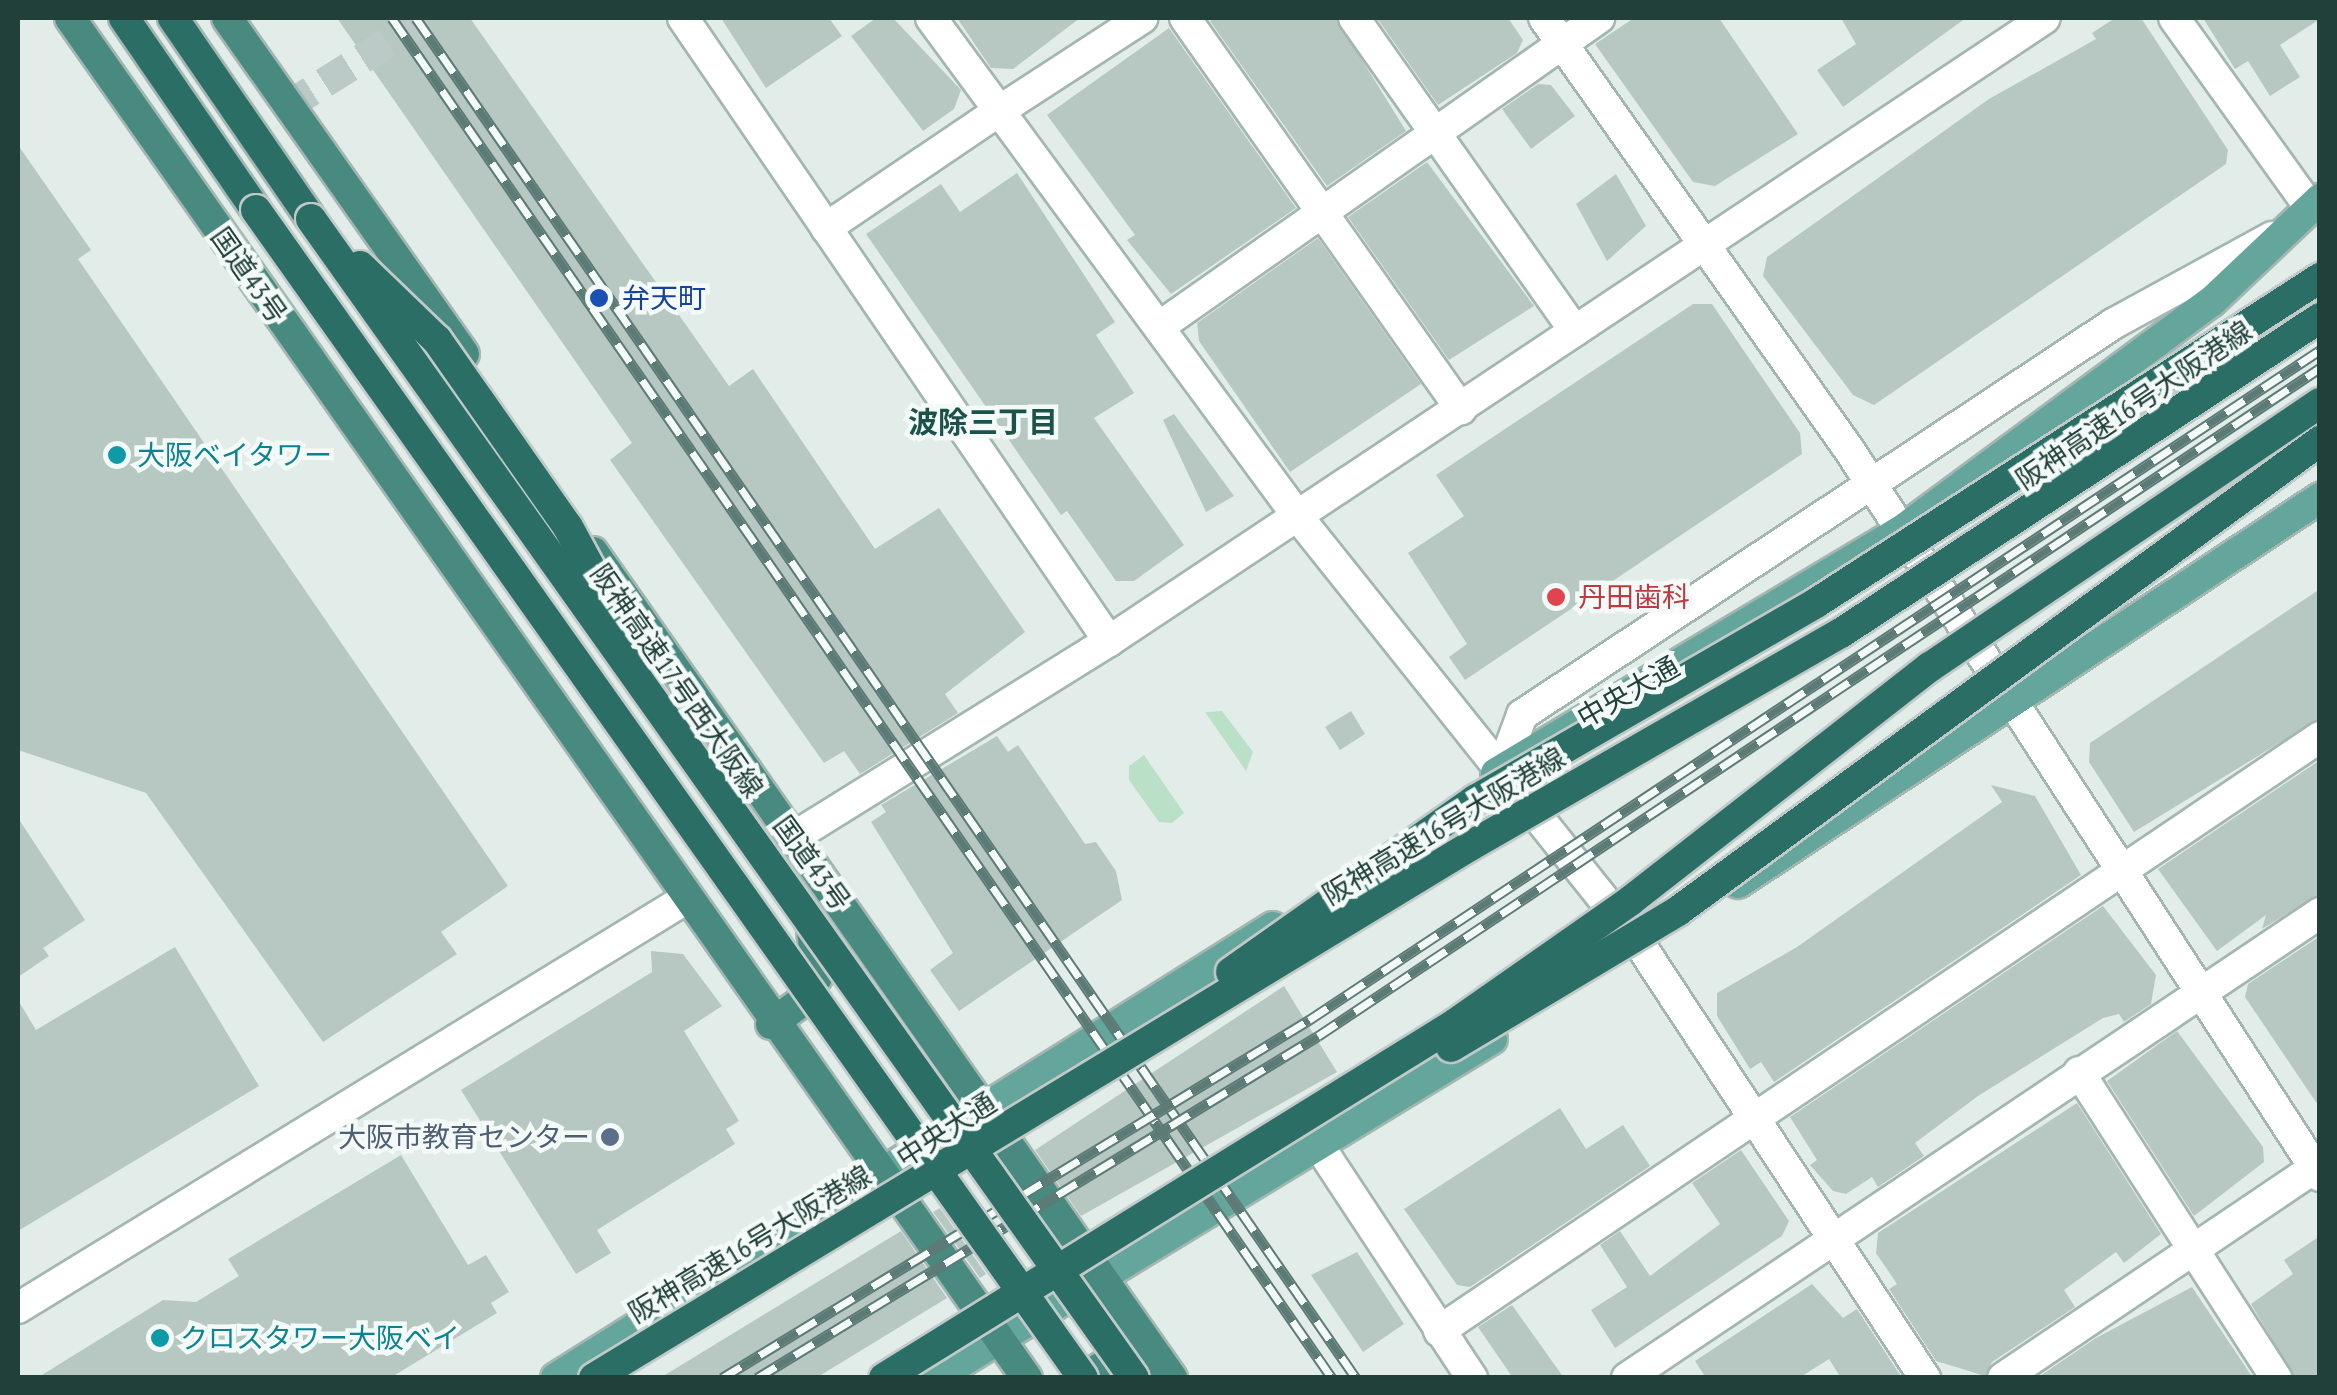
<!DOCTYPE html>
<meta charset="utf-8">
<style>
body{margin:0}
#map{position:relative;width:2337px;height:1395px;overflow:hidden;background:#e2ede9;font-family:"PT Sans Narrow","Noto Sans JP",sans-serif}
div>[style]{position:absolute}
.green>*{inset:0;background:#bae0c8}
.building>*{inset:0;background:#b7c8c3}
.minor-tunnel>*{height:30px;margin-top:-15px;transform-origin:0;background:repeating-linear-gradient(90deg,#bbcac6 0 30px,transparent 0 45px)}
.roads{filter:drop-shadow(2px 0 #a4b6b1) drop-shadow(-2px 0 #a4b6b1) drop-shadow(0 2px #a4b6b1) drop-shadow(0 -2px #a4b6b1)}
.minor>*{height:30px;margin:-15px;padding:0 15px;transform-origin:15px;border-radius:15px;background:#fff}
.tertiary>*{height:30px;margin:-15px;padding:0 15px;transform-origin:15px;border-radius:15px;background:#fff}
.primary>*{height:30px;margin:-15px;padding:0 15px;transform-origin:15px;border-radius:15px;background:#64a69b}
.trunk>*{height:30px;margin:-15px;padding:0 15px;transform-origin:15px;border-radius:15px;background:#488a80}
.motorway>*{height:30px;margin:-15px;padding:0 15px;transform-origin:15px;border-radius:15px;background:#2b6e66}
.rail>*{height:11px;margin-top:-5.5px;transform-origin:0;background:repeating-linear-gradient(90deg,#f3faf7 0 22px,#5c7b76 0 44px);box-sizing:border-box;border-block:2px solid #5c7b76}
.bridges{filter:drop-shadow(2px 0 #c1cac8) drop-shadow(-2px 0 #c1cac8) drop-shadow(0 2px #c1cac8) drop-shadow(0 -2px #c1cac8)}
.motorway-bridge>*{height:30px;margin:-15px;padding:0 15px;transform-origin:15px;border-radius:15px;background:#2b6e66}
.dots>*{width:28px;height:28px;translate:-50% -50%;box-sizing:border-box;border:5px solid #f3faf7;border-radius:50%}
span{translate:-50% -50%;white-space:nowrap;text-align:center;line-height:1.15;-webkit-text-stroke:9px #f3faf7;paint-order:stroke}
.street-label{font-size:28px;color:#21403a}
.transit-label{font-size:28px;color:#164399}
.left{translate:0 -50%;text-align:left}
.culture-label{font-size:28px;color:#0d838f}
.health-label{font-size:28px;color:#be3a42}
.service-label{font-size:28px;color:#4e5e75}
.right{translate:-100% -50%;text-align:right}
.neighbourhood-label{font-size:30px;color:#1b534b;font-weight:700}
.frame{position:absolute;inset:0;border:20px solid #21403a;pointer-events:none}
</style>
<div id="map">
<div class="green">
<i style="clip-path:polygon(1222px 711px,1253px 752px,1246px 771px,1205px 712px)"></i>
<i style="clip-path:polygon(1144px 755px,1184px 813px,1172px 823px,1159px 822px,1129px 780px,1129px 766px)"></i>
</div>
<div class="building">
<i style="clip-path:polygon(337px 18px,470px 18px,729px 386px,753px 369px,875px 549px,939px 508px,1025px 632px,945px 694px,958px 713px,860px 774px,844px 751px,824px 763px,610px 460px,632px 443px)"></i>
<i style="clip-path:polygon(721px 18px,829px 18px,842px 36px,766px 88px)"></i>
<i style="clip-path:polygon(876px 18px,893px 18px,961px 90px,954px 109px,923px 131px,851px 36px)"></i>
<i style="clip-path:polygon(957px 18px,1080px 18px,1013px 69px,991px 68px)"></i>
<i style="clip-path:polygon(1216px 18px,1336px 18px,1406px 131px,1327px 186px,1210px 21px)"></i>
<i style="clip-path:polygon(1377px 18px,1508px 18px,1523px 40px,1517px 53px,1438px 105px)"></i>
<i style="clip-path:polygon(1634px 18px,1719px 18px,1798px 134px,1715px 186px,1693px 182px,1595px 44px)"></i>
<i style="clip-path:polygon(1841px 18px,1966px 18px,1843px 107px,1817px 70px,1856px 44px)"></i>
<i style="clip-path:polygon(2115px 18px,2141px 18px,2228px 150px,2226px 164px,1874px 405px,1853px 395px,1763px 276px,1767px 257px,1989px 99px,2096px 39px,2092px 33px)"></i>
<i style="clip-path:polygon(2203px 18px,2320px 18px,2320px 19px,2280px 45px,2300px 77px,2270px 96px,2248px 61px,2235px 69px)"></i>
<i style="clip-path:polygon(1169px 28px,1296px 208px,1171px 294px,1127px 240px,1135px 235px,1047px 115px)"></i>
<i style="clip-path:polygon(1538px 84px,1551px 85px,1575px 116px,1531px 149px,1502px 109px)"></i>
<i style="clip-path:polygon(18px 145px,91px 250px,78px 259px,508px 886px,441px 932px,457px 954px,323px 1042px,146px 793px,18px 750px)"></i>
<i style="clip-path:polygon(1427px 162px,1534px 306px,1449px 360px,1348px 217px)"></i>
<i style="clip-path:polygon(1017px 173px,1115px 322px,1096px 335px,1134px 393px,1094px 418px,1184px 545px,1134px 581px,1116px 581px,1067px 511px,1061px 515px,866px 234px,941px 184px,960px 212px)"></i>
<i style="clip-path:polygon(1616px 174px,1646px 226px,1607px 261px,1576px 204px)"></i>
<i style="clip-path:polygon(1318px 238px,1421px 384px,1290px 472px,1199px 341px,1197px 323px)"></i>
<i style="clip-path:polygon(1693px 304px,1712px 304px,1800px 433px,1802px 454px,1465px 680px,1449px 657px,1467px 644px,1408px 553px,1464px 516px,1436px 475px)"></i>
<i style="clip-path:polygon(1174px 414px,1234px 496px,1206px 512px,1163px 420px)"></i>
<i style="clip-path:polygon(2320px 589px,2320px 718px,2134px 832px,2089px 762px,2090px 743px)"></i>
<i style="clip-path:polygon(1351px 711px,1365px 734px,1340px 750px,1325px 727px)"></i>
<i style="clip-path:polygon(997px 736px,1008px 752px,1018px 745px,1085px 844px,1096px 842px,1116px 871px,1122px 900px,959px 1011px,930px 970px,953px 953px,871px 822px,886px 812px,881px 805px)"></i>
<i style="clip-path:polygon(2320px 760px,2320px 894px,2262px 929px,2266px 915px,2217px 951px,2158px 869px)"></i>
<i style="clip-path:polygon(1991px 785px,2035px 796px,2081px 875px,1774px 1082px,1761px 1062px,1750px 1069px,1717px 1016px,1717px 993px,1797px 947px,2002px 802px)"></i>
<i style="clip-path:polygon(18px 818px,85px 920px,43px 948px,49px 956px,18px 977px)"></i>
<i style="clip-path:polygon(2103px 906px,2156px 975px,2151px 1004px,2124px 1022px,2119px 1014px,2103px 1018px,1978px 1096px,1915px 1143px,1924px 1156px,1878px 1187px,1872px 1177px,1846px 1194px,1833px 1191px,1810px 1165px,1817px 1160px,1790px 1117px)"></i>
<i style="clip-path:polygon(2320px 936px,2320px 1108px,2245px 997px,2248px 984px)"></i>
<i style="clip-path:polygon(175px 947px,259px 1086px,18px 1231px,18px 1000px,36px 1030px)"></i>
<i style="clip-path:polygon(651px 951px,683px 954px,722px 1006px,684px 1031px,739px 1121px,726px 1129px,735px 1144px,597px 1230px,611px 1253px,576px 1274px,461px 1090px,652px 972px)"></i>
<i style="clip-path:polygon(1284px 986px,1337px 1072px,1081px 1216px,1035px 1150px)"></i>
<i style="clip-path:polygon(2177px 1031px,2263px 1147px,2264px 1162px,2194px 1216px,2107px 1081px)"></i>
<i style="clip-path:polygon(2077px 1103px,2161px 1234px,2124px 1263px,2116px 1252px,2064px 1290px,2075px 1307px,1992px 1362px,1985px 1376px,1936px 1361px,1889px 1289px,1897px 1284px,1876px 1253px,1878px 1233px)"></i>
<i style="clip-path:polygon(1560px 1108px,1586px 1149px,1623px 1125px,1650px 1166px,1470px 1287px,1457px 1285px,1404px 1209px)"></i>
<i style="clip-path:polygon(1741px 1150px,1789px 1221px,1782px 1236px,1615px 1348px,1591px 1310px,1627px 1287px,1600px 1245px,1620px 1231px,1650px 1276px,1720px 1224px,1692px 1183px)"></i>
<i style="clip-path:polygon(401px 1155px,468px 1265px,486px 1255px,509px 1292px,491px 1303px,497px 1313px,390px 1378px,37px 1378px,163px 1300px,196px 1302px,239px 1276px,228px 1259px)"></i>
<i style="clip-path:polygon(940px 1208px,986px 1274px,980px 1278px,933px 1212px)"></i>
<i style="clip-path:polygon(901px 1231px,947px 1298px,816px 1378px,660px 1378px)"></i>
<i style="clip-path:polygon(2320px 1236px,2320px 1378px,2295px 1378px,2251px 1304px,2293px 1274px,2284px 1260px)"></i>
<i style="clip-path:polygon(1357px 1252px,1404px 1324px,1363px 1352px,1311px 1275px)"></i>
<i style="clip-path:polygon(1812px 1284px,1843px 1318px,1857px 1309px,1902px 1378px,1841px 1378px,1829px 1359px,1799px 1378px,1706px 1378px,1695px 1361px)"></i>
<i style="clip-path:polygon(2192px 1287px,2253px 1378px,2037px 1378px,2096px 1338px)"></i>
<i style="clip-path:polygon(1512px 1305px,1564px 1378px,1513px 1378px,1478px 1327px)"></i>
</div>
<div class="minor-tunnel">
<i style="left:286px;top:107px;width:167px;rotate:-32.3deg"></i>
</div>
<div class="roads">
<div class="minor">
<i style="left:683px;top:18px;width:755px;rotate:55.64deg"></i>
<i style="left:1109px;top:641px;width:373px;rotate:148.1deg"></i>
<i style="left:931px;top:18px;width:621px;rotate:53.65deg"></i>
<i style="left:1299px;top:518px;width:548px;rotate:51.37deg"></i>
<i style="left:1641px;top:946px;width:517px;rotate:56.68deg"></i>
<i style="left:1185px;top:18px;width:479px;rotate:54.8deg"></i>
<i style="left:1354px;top:18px;width:383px;rotate:54.8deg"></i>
<i style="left:999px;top:111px;width:171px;rotate:-33deg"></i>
<i style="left:1159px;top:327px;width:538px;rotate:-35.08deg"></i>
<i style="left:1502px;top:769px;width:58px;rotate:-69.7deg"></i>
<i style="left:1522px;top:715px;width:709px;rotate:-33.49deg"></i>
<i style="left:2113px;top:324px;width:181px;rotate:-28.7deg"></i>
<i style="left:2079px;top:1072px;width:364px;rotate:57.2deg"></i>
<i style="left:1319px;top:1146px;width:278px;rotate:56.6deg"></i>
<i style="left:1439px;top:1331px;width:1063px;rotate:-33.99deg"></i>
<i style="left:1627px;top:1378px;width:835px;rotate:-33.86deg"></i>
<i style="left:2003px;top:1378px;width:382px;rotate:-34deg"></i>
</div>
<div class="tertiary">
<i style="left:1544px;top:18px;width:530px;rotate:54.75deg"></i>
<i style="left:1850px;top:451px;width:864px;rotate:57.05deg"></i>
<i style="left:2174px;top:18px;width:233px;rotate:54.3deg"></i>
<i style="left:826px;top:228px;width:209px;rotate:-34.1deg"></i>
<i style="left:1109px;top:641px;width:1124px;rotate:-33.65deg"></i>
<i style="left:18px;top:1308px;width:781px;rotate:-31.49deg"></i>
</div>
<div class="primary">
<i style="left:1496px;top:773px;width:472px;rotate:-30.9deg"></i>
<i style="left:1901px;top:531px;width:385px;rotate:-36.5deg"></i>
<i style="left:2211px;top:302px;width:150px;rotate:-43.4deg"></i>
<i style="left:1738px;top:883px;width:698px;rotate:-33.49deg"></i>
<i style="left:556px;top:1378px;width:847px;rotate:-32.17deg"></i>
<i style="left:935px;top:1378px;width:652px;rotate:-31.33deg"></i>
</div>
<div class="trunk">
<i style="left:70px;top:18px;width:1663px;rotate:54.87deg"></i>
<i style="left:227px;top:18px;width:411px;rotate:54.8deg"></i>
<i style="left:411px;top:312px;width:46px;rotate:68.4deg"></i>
<i style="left:428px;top:355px;width:97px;rotate:56.3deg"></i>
<i style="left:593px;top:552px;width:1009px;rotate:54.97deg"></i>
<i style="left:771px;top:1024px;width:34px;rotate:-36deg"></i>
<i style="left:799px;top:1004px;width:32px;rotate:-56deg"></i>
<i style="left:817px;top:977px;width:56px;rotate:-96.1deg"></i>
<i style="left:1083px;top:1378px;width:42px;rotate:-30.3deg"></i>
<i style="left:1119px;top:1357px;width:26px;rotate:21deg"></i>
</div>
<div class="motorway">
<i style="left:124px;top:18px;width:233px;rotate:55.5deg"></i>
<i style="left:173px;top:18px;width:244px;rotate:55.5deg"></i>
</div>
</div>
<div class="rail">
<i style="left:392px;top:18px;width:1653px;rotate:55.35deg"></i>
<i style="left:416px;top:18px;width:1653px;rotate:55.35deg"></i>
<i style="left:722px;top:1378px;width:688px;rotate:-31.38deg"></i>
<i style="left:1309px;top:1020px;width:1213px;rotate:-33.53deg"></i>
<i style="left:757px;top:1378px;width:657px;rotate:-31.37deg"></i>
<i style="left:1318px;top:1036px;width:1204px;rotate:-33.69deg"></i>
</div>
<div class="bridges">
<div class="motorway-bridge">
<i style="left:256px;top:210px;width:1431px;rotate:54.7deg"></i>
<i style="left:311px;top:219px;width:1421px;rotate:54.62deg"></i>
<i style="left:360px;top:266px;width:107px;rotate:43.9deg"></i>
<i style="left:437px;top:340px;width:228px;rotate:55deg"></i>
<i style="left:568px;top:527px;width:139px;rotate:61.6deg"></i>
<i style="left:1231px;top:972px;width:299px;rotate:-35.2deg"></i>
<i style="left:1475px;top:800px;width:394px;rotate:-30deg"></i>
<i style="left:1816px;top:603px;width:600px;rotate:-32.82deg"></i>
<i style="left:1451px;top:1047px;width:265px;rotate:-30.9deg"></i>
<i style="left:1678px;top:911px;width:796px;rotate:-36.21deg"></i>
<i style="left:594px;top:1378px;width:1025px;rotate:-31.27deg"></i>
<i style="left:1470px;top:846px;width:428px;rotate:-29.9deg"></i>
<i style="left:1841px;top:633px;width:573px;rotate:-33.33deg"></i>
<i style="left:884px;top:1378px;width:673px;rotate:-31.82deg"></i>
<i style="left:1456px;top:1023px;width:213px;rotate:-35deg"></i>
<i style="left:1630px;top:901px;width:380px;rotate:-38deg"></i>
<i style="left:1930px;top:667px;width:471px;rotate:-34.1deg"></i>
</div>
</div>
<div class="dots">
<i style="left:599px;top:298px;background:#1a4fb4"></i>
<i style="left:117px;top:455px;background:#0f9aa8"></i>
<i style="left:1556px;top:597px;background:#e0444e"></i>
<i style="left:610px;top:1137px;background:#5c6f8a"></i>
<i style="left:160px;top:1338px;background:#0f9aa8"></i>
</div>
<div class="street-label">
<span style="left:249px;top:275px;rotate:55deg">国道43号</span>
<span style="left:2134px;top:405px;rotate:-34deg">阪神高速16号大阪港線</span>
<span style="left:677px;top:681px;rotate:55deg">阪神高速17号西大阪線</span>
<span style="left:1628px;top:692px;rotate:-30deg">中央大通</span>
<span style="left:1444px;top:826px;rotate:-31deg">阪神高速16号大阪港線</span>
<span style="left:812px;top:863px;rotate:54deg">国道43号</span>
<span style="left:946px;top:1130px;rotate:-33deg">中央大通</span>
<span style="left:750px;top:1244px;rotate:-31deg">阪神高速16号大阪港線</span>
</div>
<div class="transit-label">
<span class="left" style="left:622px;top:298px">弁天町</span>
</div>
<div class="culture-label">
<span class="left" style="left:137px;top:455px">大阪ベイタワー</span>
<span class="left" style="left:180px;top:1338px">クロスタワー大阪ベイ</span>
</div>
<div class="health-label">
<span class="left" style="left:1578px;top:597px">丹田歯科</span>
</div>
<div class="service-label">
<span class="right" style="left:590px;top:1137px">大阪市教育センター</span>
</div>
<div class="neighbourhood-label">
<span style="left:983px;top:422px">波除三丁目</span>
</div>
<div class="frame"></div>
</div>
